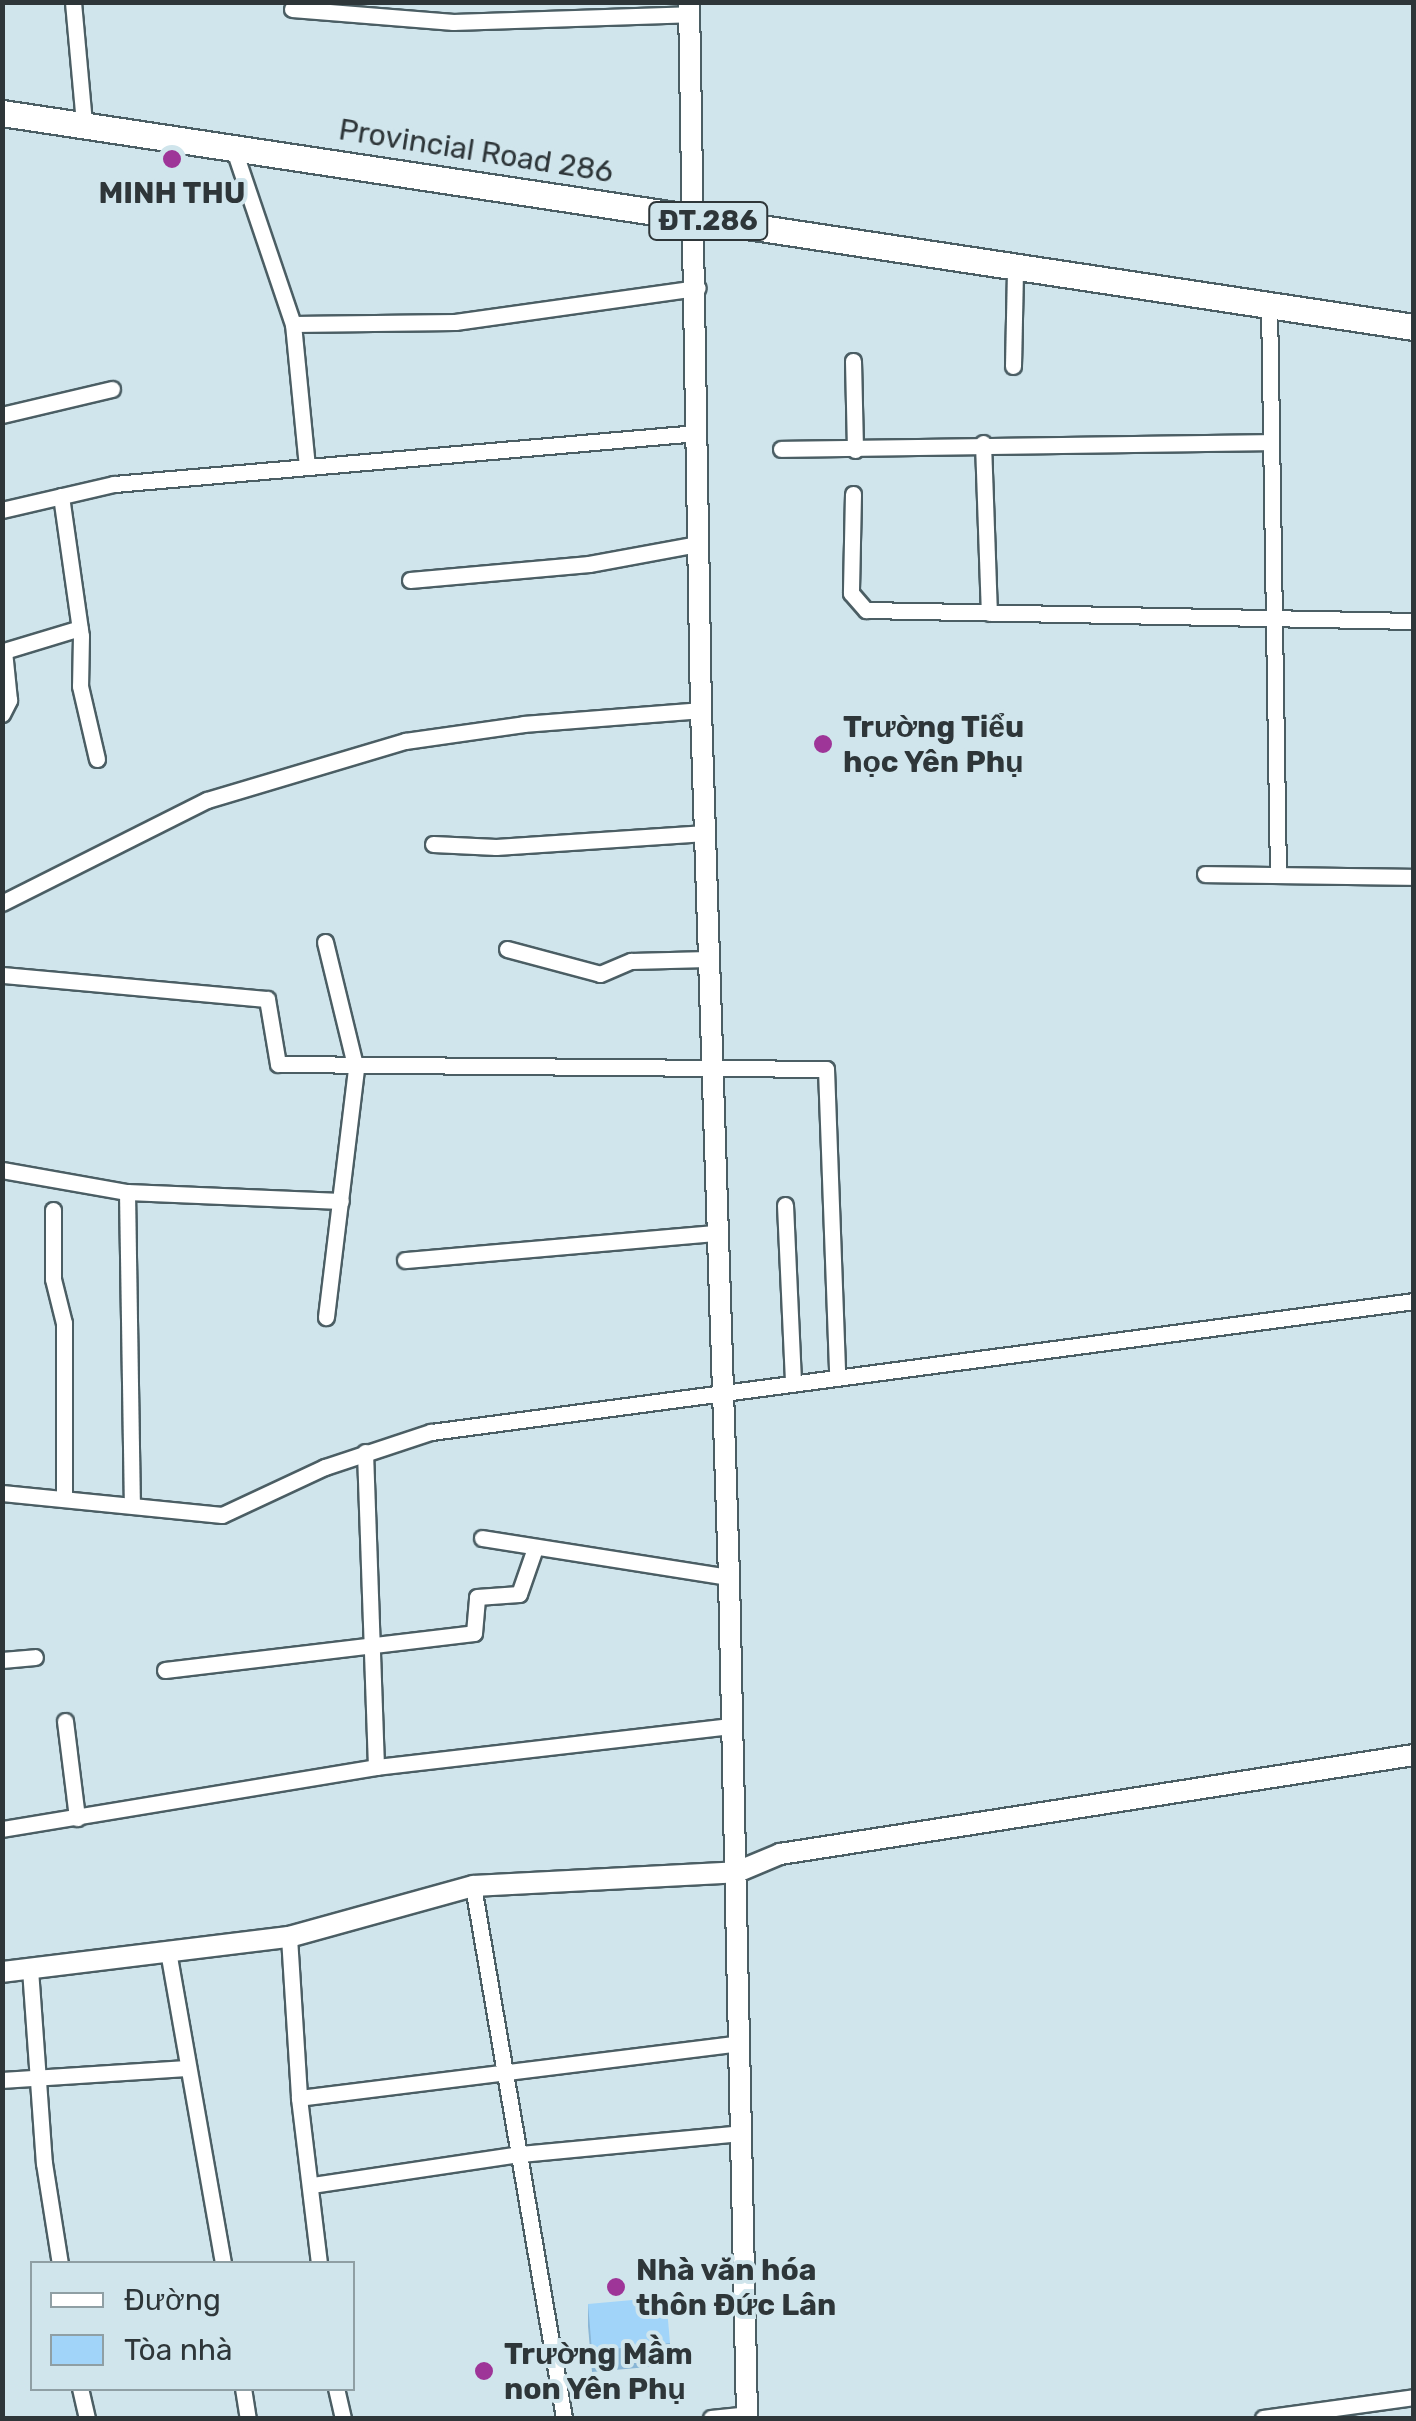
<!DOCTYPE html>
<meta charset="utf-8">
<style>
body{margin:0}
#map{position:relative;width:1416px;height:2421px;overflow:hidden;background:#d0e5ec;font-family:Rubik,sans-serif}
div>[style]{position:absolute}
.roads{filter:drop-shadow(2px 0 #4b5e64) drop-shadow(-2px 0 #4b5e64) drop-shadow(0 2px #4b5e64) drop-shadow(0 -2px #4b5e64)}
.minor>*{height:15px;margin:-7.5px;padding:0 7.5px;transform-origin:7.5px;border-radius:7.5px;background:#fff}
.tertiary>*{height:20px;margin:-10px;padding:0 10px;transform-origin:10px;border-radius:10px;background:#fff}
.primary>*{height:25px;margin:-12.5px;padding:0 12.5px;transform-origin:12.5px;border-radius:12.5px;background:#fff}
.wall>*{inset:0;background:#8ab6d6}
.building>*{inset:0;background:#a1d4f9}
.dots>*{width:28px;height:28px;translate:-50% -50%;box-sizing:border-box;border:5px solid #d0e5ec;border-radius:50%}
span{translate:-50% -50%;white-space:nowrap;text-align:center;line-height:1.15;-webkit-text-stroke:8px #d0e5ec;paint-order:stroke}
.shield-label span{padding:2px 8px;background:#d0e5ec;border:2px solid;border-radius:8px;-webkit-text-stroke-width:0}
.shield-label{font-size:28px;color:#2e3639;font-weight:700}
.street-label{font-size:30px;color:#2e3639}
.poi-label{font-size:30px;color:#2e3639;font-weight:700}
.left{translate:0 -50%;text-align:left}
.frame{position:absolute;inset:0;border:5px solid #2e3639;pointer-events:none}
.legend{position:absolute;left:30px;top:2261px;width:325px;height:130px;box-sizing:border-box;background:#d0e5ec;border:2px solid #8f9fa4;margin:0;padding:12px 18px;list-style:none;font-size:30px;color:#2e3639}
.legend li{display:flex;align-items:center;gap:20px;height:50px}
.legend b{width:50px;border:2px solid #8f9fa4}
</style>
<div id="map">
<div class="roads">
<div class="minor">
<i style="left:73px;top:2px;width:122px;rotate:84.8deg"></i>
<i style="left:292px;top:9px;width:162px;rotate:4.6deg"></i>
<i style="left:453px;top:22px;width:236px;rotate:-1.9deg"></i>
<i style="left:233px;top:147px;width:187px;rotate:71.3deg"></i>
<i style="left:293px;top:324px;width:143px;rotate:84.4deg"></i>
<i style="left:1269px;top:304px;width:571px;rotate:89.1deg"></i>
<i style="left:293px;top:324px;width:162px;rotate:-0.7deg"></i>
<i style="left:455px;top:322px;width:245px;rotate:-8deg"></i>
<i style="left:853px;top:361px;width:89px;rotate:88.7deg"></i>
<i style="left:1013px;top:366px;width:99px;rotate:-88.8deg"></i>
<i style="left:2px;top:415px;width:113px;rotate:-13.3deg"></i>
<i style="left:983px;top:443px;width:170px;rotate:88deg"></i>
<i style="left:781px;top:449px;width:489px;rotate:-0.8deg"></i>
<i style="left:853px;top:494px;width:99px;rotate:91.2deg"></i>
<i style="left:851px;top:593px;width:23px;rotate:49deg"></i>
<i style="left:866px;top:610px;width:548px;rotate:1.15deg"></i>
<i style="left:61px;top:496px;width:141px;rotate:81.9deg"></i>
<i style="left:81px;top:636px;width:50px;rotate:91.1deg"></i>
<i style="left:80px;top:686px;width:75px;rotate:76.9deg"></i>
<i style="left:2px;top:510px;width:115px;rotate:-13.1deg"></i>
<i style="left:114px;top:484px;width:585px;rotate:-5deg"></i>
<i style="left:410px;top:580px;width:180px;rotate:-5.1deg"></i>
<i style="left:589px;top:564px;width:111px;rotate:-10.4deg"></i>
<i style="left:2px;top:714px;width:16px;rotate:-63deg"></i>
<i style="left:9px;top:700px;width:49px;rotate:-95.8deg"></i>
<i style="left:4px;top:651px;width:79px;rotate:-16.8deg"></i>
<i style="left:433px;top:844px;width:63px;rotate:2.7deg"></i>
<i style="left:496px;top:847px;width:210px;rotate:-3.8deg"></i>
<i style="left:1205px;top:874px;width:209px;rotate:0.8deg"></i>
<i style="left:2px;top:903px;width:229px;rotate:-26.7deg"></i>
<i style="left:207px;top:800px;width:207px;rotate:-16.6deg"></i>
<i style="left:405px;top:741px;width:120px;rotate:-8.1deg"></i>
<i style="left:524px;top:724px;width:178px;rotate:-4.5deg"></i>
<i style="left:325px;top:942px;width:131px;rotate:76.3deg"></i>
<i style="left:356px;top:1069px;width:250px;rotate:96.9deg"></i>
<i style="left:507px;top:949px;width:96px;rotate:15deg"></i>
<i style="left:600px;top:974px;width:34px;rotate:-23deg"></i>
<i style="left:631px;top:961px;width:77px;rotate:-1.5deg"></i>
<i style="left:2px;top:975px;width:266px;rotate:5.2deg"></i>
<i style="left:267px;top:999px;width:66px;rotate:80.4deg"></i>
<i style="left:278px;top:1064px;width:548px;rotate:0.52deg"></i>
<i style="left:826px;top:1069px;width:305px;rotate:87.9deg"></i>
<i style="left:2px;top:1170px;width:127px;rotate:10deg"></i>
<i style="left:127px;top:1192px;width:214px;rotate:2.4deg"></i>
<i style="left:127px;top:1192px;width:311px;rotate:89.1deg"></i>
<i style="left:785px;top:1205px;width:177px;rotate:87.4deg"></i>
<i style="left:53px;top:1210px;width:69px;rotate:90deg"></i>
<i style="left:53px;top:1279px;width:45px;rotate:76deg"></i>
<i style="left:64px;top:1323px;width:175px;rotate:90deg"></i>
<i style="left:405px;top:1260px;width:312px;rotate:-5deg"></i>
<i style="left:365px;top:1452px;width:315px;rotate:88deg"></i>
<i style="left:2px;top:1493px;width:221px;rotate:5.7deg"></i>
<i style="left:222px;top:1515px;width:114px;rotate:-25deg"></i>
<i style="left:325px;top:1467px;width:112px;rotate:-18.3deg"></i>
<i style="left:431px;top:1432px;width:992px;rotate:-7.59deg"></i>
<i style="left:482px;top:1538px;width:250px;rotate:9deg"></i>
<i style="left:2px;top:1660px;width:33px;rotate:-5deg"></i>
<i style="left:165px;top:1670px;width:311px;rotate:-6.8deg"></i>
<i style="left:474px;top:1633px;width:36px;rotate:-85deg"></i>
<i style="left:477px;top:1597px;width:42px;rotate:-4.1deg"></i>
<i style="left:519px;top:1594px;width:49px;rotate:-70.8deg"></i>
<i style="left:65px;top:1721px;width:98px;rotate:82.9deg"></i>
<i style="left:2px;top:1829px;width:379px;rotate:-9.4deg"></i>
<i style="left:376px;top:1767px;width:356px;rotate:-6.6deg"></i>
<i style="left:473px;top:1886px;width:540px;rotate:80.29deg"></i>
<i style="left:289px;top:1937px;width:161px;rotate:86.4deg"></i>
<i style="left:299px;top:2098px;width:167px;rotate:83.1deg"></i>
<i style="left:168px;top:1951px;width:318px;rotate:80deg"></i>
<i style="left:30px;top:1969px;width:195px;rotate:85.9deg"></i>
<i style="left:44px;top:2163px;width:102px;rotate:81deg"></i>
<i style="left:2px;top:2080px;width:185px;rotate:-3.7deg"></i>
<i style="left:299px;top:2098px;width:443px;rotate:-7.1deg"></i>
<i style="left:312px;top:2185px;width:210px;rotate:-8.5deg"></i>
<i style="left:520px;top:2154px;width:222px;rotate:-5.4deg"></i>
<i style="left:80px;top:2388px;width:31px;rotate:77deg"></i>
<i style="left:243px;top:2388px;width:30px;rotate:81deg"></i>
<i style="left:336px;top:2388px;width:31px;rotate:77deg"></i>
<i style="left:711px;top:2418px;width:36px;rotate:-6deg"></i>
<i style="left:1263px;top:2418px;width:152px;rotate:-7.9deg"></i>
</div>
<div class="tertiary">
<i style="left:689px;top:2px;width:708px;rotate:89.03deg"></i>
<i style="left:701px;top:710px;width:867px;rotate:88.15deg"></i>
<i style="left:729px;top:1577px;width:841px;rotate:88.77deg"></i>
<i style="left:2px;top:1972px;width:289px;rotate:-7deg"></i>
<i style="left:289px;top:1937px;width:191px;rotate:-15.5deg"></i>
<i style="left:473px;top:1886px;width:264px;rotate:-3deg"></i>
<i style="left:737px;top:1872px;width:47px;rotate:-22.7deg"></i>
<i style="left:780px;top:1854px;width:642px;rotate:-8.88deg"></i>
</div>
<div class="primary">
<i style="left:2px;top:113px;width:1428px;rotate:8.62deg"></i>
</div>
</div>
<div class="wall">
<i style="clip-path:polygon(588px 2304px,670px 2343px,670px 2365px,592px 2372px,588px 2326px)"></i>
</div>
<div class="building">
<i style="clip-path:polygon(666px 2297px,670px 2343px,592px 2351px,588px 2304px)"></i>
</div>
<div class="dots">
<i style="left:172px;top:159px;background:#9e3598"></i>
<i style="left:823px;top:744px;background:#9e3598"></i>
<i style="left:616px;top:2287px;background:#9e3598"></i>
<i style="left:484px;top:2371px;background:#9e3598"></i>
</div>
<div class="shield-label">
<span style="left:708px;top:221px">ĐT.286</span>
</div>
<div class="street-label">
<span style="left:476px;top:151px;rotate:9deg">Provincial Road 286</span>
</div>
<div class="poi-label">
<span style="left:172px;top:193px">MINH THU</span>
<span class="left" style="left:843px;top:744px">Trường Tiểu<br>học Yên Phụ</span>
<span class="left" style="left:636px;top:2287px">Nhà văn hóa<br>thôn Đức Lân</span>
<span class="left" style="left:504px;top:2371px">Trường Mầm<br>non Yên Phụ</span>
</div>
<div class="frame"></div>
<ul class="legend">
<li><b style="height:12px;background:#fff"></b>Đường</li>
<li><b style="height:28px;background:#a1d4f9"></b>Tòa nhà</li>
</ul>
</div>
